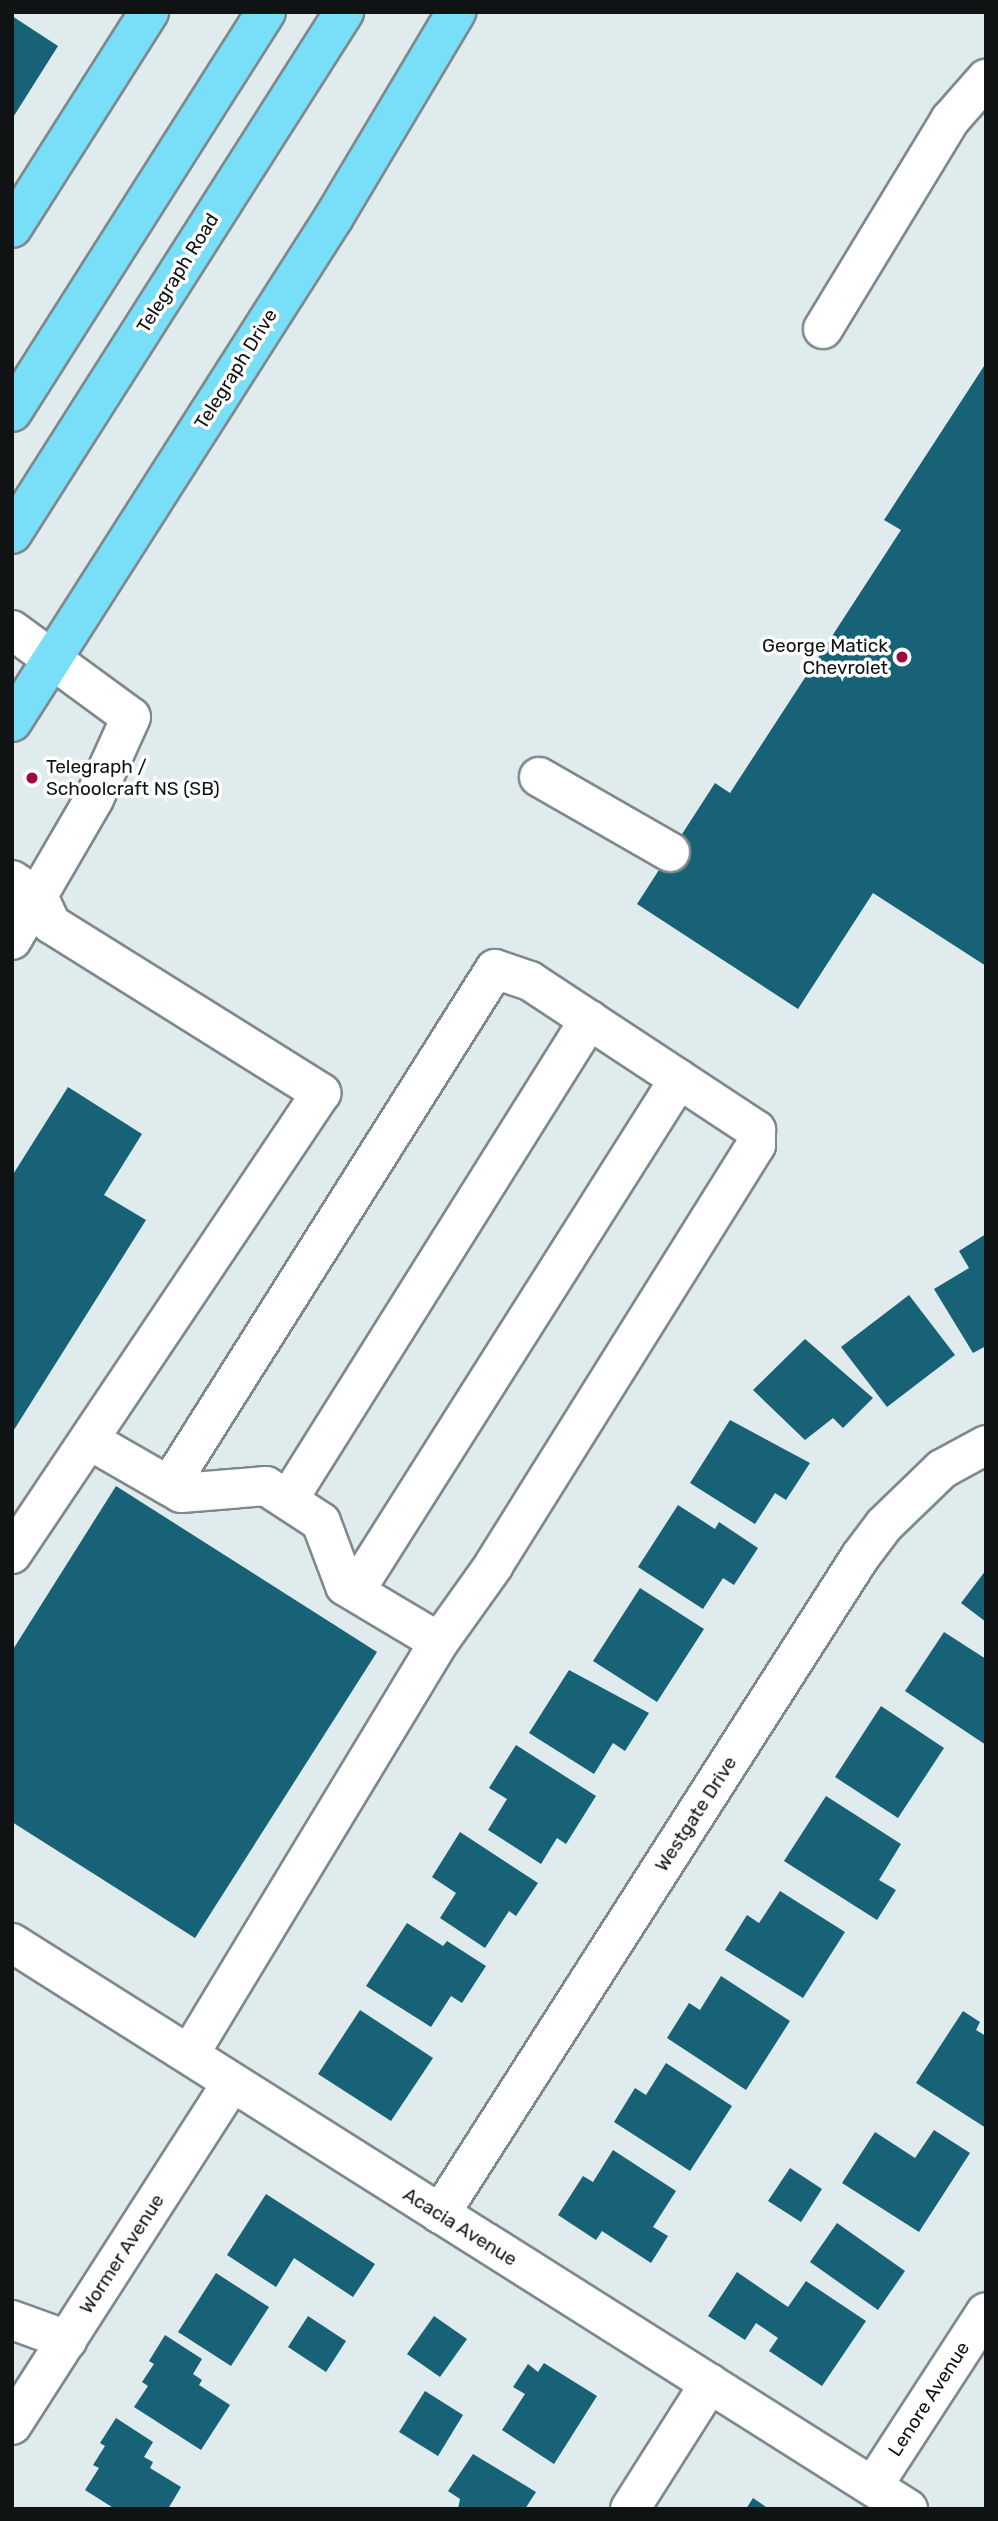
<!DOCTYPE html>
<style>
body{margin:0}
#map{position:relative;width:998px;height:2521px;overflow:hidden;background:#e0ebee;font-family:Rubik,sans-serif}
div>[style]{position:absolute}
.building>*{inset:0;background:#176277}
.roads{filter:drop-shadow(2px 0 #7f898c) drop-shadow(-2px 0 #7f898c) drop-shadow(0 2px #7f898c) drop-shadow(0 -2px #7f898c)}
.minor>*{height:38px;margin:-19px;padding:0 19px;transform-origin:19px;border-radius:19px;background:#fff}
.major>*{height:38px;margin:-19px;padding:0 19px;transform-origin:19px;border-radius:19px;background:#79def7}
.dots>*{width:19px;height:19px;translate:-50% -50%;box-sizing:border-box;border:4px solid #fff;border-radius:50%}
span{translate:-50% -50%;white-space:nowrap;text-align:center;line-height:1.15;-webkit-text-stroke:7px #fff;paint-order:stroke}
.street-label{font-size:19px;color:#0f1314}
.poi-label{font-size:19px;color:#0f1314}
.right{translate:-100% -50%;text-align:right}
.left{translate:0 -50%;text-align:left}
.frame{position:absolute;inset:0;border:14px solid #0f1314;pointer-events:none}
</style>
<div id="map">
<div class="building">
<i style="clip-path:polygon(12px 16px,58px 46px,12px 119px)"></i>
<i style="clip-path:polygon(986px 363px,986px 966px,873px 893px,798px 1009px,637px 904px,715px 783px,730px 793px,901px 530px,884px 520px)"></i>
<i style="clip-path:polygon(68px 1087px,142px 1134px,104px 1195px,146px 1220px,12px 1433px,12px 1176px)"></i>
<i style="clip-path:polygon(986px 1234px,986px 1346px,973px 1353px,934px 1289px,969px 1268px,959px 1251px)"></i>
<i style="clip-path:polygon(909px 1295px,955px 1355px,887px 1407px,841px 1347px)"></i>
<i style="clip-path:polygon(805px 1339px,873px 1398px,843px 1428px,833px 1418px,805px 1440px,753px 1390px)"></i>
<i style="clip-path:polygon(730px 1420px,810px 1463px,786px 1500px,775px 1493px,755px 1524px,690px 1483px)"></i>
<i style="clip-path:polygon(116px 1486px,377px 1652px,195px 1938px,12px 1822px,12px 1651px)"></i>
<i style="clip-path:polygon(678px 1505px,715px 1529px,719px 1522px,758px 1548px,734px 1585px,723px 1578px,703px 1609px,638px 1567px)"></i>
<i style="clip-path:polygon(986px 1570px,986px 1622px,961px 1603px)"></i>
<i style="clip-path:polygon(640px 1588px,704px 1629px,657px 1702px,593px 1661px)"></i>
<i style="clip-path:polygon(944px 1632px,986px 1659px,986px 1745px,905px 1691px)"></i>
<i style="clip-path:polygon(569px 1670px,649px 1713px,625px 1751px,613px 1743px,594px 1774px,529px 1733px)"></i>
<i style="clip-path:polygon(881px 1706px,944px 1748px,898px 1818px,835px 1777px)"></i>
<i style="clip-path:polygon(516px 1745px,596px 1796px,566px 1844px,557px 1838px,541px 1864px,488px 1830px,507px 1799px,489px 1788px)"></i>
<i style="clip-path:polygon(826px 1796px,901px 1844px,879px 1880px,896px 1890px,877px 1920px,784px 1861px)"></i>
<i style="clip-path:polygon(460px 1832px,538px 1883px,516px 1916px,509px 1911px,485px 1948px,440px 1918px,456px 1893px,432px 1877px)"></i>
<i style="clip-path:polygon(780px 1891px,845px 1932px,803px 1998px,725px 1950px,747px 1915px,759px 1923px)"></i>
<i style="clip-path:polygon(407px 1923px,443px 1946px,447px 1941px,486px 1966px,462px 2003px,451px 1996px,431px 2027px,366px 1986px)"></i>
<i style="clip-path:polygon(721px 1976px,790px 2021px,746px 2090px,667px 2038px,689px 2003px,700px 2010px)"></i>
<i style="clip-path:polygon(360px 2010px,433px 2058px,391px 2121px,318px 2074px)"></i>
<i style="clip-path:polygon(963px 2011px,980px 2022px,976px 2030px,986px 2036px,986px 2128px,916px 2083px)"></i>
<i style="clip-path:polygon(666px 2063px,732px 2106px,690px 2171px,614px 2122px,635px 2088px,646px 2095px)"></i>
<i style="clip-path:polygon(934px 2130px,970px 2153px,919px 2232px,842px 2183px,875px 2132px,915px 2158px)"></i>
<i style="clip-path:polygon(613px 2150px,676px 2191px,653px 2227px,668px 2236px,651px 2263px,602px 2231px,596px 2240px,558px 2215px,583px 2176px,593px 2182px)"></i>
<i style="clip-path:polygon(790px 2168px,822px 2189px,801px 2222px,768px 2201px)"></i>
<i style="clip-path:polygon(266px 2194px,375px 2264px,353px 2297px,294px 2258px,276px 2287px,227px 2255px)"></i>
<i style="clip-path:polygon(837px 2223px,905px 2271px,878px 2310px,810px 2262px)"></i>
<i style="clip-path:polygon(737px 2272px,788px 2307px,806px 2281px,866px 2321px,822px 2386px,769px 2351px,778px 2338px,756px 2323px,745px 2340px,708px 2316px)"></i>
<i style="clip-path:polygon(216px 2273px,269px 2307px,231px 2366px,178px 2332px)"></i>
<i style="clip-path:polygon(308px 2316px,346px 2341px,326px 2372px,288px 2347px)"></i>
<i style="clip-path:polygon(434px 2316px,467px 2339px,440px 2377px,407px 2354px)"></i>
<i style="clip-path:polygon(165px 2335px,202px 2359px,193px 2374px,202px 2380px,199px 2385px,230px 2405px,201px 2450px,134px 2407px,148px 2386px,142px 2382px,154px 2364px,149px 2361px)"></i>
<i style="clip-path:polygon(544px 2363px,597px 2396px,554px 2464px,502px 2430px,525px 2394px,513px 2387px,528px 2364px,538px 2372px)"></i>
<i style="clip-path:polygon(425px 2391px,463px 2415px,438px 2456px,399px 2432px)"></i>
<i style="clip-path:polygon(116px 2418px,153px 2442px,144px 2457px,153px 2462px,150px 2468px,181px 2487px,168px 2509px,115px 2509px,85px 2490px,99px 2468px,93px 2465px,105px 2446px,100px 2443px)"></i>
<i style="clip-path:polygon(473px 2454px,536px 2492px,525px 2509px,458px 2509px,460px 2499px,448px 2491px)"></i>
<i style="clip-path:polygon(753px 2498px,769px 2509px,746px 2509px)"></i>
</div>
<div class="roads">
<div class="minor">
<i style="left:823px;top:329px;width:245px;rotate:-58.7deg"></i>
<i style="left:950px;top:120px;width:55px;rotate:-48.7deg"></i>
<i style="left:12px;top:630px;width:147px;rotate:36.2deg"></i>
<i style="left:131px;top:717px;width:90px;rotate:114.3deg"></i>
<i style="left:94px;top:799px;width:163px;rotate:120.2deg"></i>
<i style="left:539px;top:777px;width:151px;rotate:29.8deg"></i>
<i style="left:12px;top:880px;width:32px;rotate:34deg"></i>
<i style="left:39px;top:898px;width:29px;rotate:65deg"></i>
<i style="left:51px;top:924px;width:319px;rotate:32deg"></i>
<i style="left:321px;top:1093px;width:555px;rotate:123.83deg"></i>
<i style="left:89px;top:1440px;width:106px;rotate:29.9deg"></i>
<i style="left:181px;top:1493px;width:85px;rotate:-4.7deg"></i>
<i style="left:266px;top:1486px;width:66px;rotate:33.2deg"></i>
<i style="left:321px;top:1522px;width:68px;rotate:69.4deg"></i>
<i style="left:345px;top:1586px;width:109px;rotate:30.8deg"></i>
<i style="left:439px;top:1642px;width:482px;rotate:121.2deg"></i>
<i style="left:169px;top:1486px;width:611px;rotate:-57.77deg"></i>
<i style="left:495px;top:969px;width:37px;rotate:19deg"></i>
<i style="left:530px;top:981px;width:271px;rotate:33.4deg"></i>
<i style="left:756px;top:1130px;width:15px;rotate:90deg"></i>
<i style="left:756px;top:1145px;width:495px;rotate:122deg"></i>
<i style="left:494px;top:1565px;width:95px;rotate:125.5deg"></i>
<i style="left:288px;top:1500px;width:567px;rotate:-57.91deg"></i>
<i style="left:355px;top:1591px;width:606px;rotate:-57.67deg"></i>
<i style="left:12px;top:1943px;width:1060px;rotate:32.28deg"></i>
<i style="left:440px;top:2214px;width:780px;rotate:-57.41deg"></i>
<i style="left:860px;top:1557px;width:40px;rotate:-53deg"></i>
<i style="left:884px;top:1525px;width:81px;rotate:-44deg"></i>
<i style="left:942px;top:1469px;width:50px;rotate:-28.6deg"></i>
<i style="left:12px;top:2320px;width:59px;rotate:20deg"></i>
<i style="left:12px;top:2425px;width:407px;rotate:-57.3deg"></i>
<i style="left:873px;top:2486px;width:207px;rotate:-57deg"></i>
<i style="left:630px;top:2509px;width:149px;rotate:-57.6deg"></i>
</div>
<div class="major">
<i style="left:12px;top:228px;width:256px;rotate:-57.6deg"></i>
<i style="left:12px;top:412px;width:474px;rotate:-57.6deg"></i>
<i style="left:12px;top:534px;width:619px;rotate:-57.54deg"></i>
<i style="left:12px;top:722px;width:599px;rotate:-57.48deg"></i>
<i style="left:334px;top:217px;width:239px;rotate:-59.2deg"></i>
</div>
</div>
<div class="dots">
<i style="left:902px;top:657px;background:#a2063e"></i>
<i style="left:32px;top:778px;background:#a2063e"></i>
</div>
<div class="street-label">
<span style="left:178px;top:273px;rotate:-58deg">Telegraph Road</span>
<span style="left:236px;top:369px;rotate:-58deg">Telegraph Drive</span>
<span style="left:696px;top:1814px;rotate:-57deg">Westgate Drive</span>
<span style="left:460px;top:2227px;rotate:32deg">Acacia Avenue</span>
<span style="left:122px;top:2254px;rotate:-57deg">Wormer Avenue</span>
<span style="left:929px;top:2399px;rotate:-57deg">Lenore Avenue</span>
</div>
<div class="poi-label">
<span class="right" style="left:888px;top:657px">George Matick<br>Chevrolet</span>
<span class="left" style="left:46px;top:778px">Telegraph /<br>Schoolcraft NS (SB)</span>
</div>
<div class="frame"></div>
</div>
